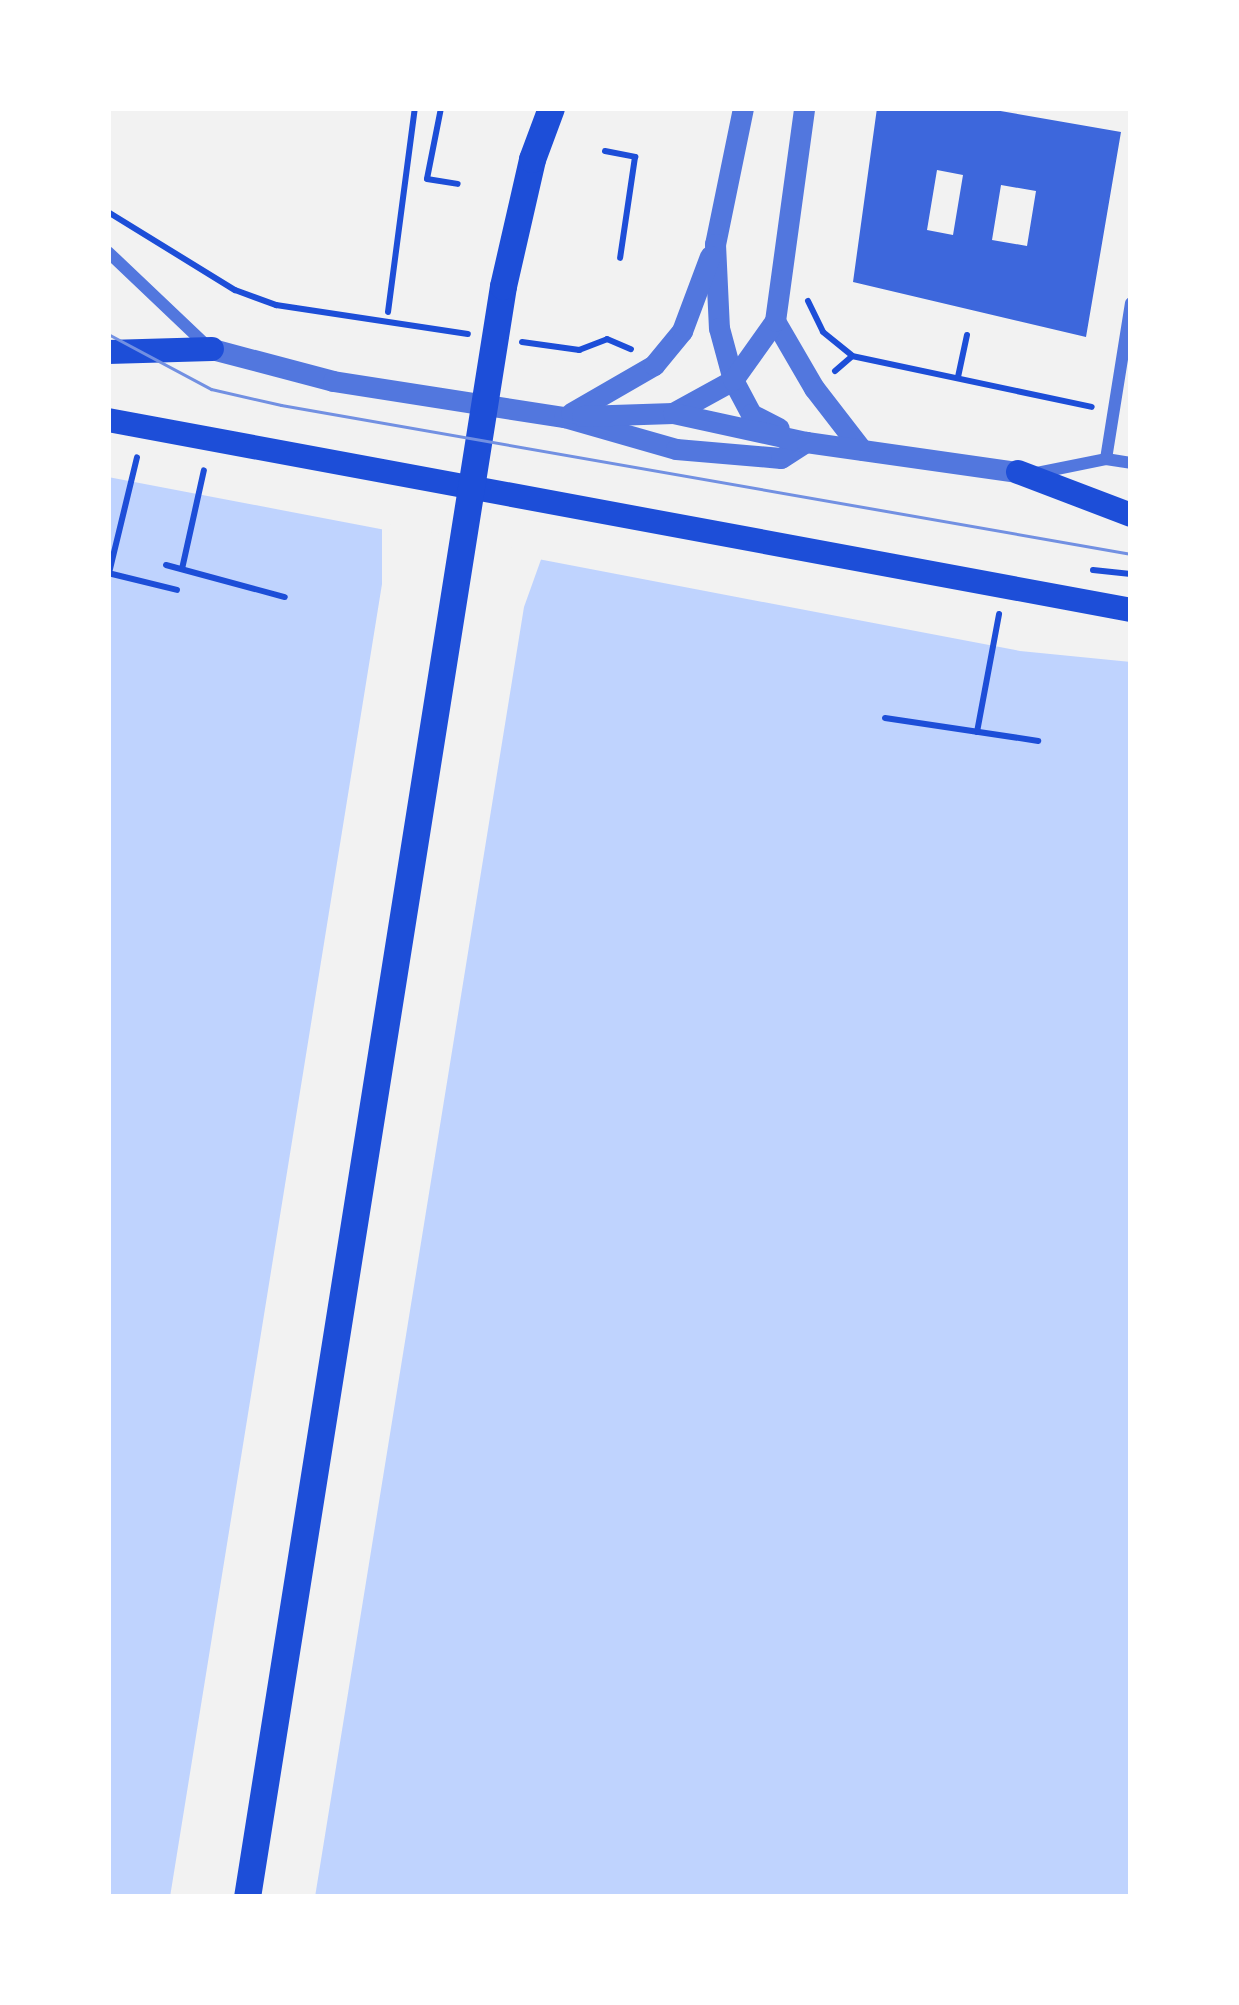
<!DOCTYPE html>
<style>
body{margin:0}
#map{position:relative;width:1239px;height:2005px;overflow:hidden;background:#f2f2f2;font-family:Poppins,sans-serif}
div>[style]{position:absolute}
.water>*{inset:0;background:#bfd3fe}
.pier>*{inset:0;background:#f2f2f2}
.building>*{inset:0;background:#3d67dc}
.path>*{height:6px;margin:-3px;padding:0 3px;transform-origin:3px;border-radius:3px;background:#1d4ed8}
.minor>*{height:12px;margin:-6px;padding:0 6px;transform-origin:6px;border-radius:6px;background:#5277de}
.tertiary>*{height:21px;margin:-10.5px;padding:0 10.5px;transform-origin:10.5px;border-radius:10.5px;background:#5277de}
.secondary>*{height:24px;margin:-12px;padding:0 12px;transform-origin:12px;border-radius:12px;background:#1d4ed8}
.primary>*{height:27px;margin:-13.5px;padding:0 13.5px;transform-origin:13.5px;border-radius:13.5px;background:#1d4ed8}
.tram>*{height:3px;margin:-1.5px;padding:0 1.5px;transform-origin:1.5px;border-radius:1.5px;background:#7290e2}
span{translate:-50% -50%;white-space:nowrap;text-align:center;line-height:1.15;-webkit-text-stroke:9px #fff;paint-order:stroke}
.frame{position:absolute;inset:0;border:111px solid #fff;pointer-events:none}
</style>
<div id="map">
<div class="water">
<i style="clip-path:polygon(108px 477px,1020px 651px,1131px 662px,1131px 1897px,108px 1897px)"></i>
</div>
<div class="pier">
<i style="clip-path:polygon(382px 523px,543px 554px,524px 607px,315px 1897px,170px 1897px,382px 584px)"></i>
</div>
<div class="building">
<i style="clip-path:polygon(evenodd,877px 108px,983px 108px,1121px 132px,1086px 337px,853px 282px,877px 108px,937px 170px,963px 175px,953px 235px,927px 230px,937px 170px,877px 108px,1001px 185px,1036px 191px,1027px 246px,992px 240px,1001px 185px)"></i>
</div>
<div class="path">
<i style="left:441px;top:108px;width:72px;rotate:101.2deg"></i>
<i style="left:427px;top:179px;width:31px;rotate:9deg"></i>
<i style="left:605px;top:151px;width:31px;rotate:11deg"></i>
<i style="left:635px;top:157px;width:102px;rotate:98.4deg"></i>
<i style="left:108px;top:212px;width:149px;rotate:31.6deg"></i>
<i style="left:235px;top:290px;width:44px;rotate:20.1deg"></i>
<i style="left:276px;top:305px;width:194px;rotate:8.6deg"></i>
<i style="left:808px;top:301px;width:34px;rotate:64deg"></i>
<i style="left:823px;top:332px;width:36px;rotate:39deg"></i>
<i style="left:388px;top:312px;width:206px;rotate:-82.5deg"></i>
<i style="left:522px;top:342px;width:58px;rotate:8deg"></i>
<i style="left:579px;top:350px;width:30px;rotate:-21deg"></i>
<i style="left:607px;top:339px;width:26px;rotate:23deg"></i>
<i style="left:835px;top:371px;width:23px;rotate:-41deg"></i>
<i style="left:852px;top:356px;width:245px;rotate:12deg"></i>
<i style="left:958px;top:377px;width:43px;rotate:-77.9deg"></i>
<i style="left:166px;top:565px;width:123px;rotate:15.1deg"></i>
<i style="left:182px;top:569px;width:101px;rotate:-77.5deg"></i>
<i style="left:1093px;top:570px;width:38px;rotate:6deg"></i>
<i style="left:108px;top:573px;width:71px;rotate:13.8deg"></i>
<i style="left:109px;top:573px;width:119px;rotate:-76.4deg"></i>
<i style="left:885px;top:718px;width:155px;rotate:8.5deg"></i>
<i style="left:977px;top:732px;width:120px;rotate:-79.4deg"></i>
</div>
<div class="minor">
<i style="left:108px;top:252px;width:137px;rotate:43.5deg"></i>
<i style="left:1106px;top:459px;width:158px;rotate:-80.9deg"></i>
<i style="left:1037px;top:473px;width:70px;rotate:-11.5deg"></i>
<i style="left:1106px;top:459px;width:25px;rotate:9deg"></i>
</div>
<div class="tertiary">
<i style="left:743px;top:108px;width:139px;rotate:101.6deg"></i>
<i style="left:715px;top:244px;width:84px;rotate:87.3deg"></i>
<i style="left:719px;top:328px;width:54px;rotate:74.9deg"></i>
<i style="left:733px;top:380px;width:38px;rotate:62deg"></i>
<i style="left:751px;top:414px;width:31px;rotate:27deg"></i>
<i style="left:775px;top:321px;width:78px;rotate:59.8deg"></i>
<i style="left:814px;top:388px;width:78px;rotate:52.3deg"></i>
<i style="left:212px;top:349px;width:125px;rotate:14.8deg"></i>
<i style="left:333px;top:381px;width:234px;rotate:8.9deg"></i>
<i style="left:564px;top:417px;width:116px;rotate:15.9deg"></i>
<i style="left:676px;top:449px;width:105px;rotate:4.9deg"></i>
<i style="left:781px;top:458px;width:30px;rotate:-33deg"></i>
<i style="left:571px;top:413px;width:96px;rotate:-30deg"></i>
<i style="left:654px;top:365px;width:44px;rotate:-50.5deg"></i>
<i style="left:682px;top:331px;width:80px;rotate:-69.5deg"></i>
<i style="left:673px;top:413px;width:68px;rotate:-28.8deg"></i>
<i style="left:733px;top:380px;width:72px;rotate:-54.6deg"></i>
<i style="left:775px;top:321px;width:215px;rotate:-82.2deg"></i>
<i style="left:582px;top:416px;width:91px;rotate:-1.9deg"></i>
<i style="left:673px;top:413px;width:136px;rotate:12.3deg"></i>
<i style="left:806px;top:442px;width:214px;rotate:8.1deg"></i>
</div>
<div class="secondary">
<i style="left:108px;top:352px;width:104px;rotate:-1.7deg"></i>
<i style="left:108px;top:420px;width:1040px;rotate:10.52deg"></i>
<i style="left:1018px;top:472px;width:121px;rotate:20.8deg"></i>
</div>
<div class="primary">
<i style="left:247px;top:1897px;width:1631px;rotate:-80.97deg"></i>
<i style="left:503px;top:286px;width:130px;rotate:-77.1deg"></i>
<i style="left:532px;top:159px;width:54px;rotate:-69.6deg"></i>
</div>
<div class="tram">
<i style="left:108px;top:334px;width:117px;rotate:28.1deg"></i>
<i style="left:211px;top:389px;width:72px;rotate:12.9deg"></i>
<i style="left:281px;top:405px;width:863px;rotate:9.94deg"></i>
</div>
<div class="frame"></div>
</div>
